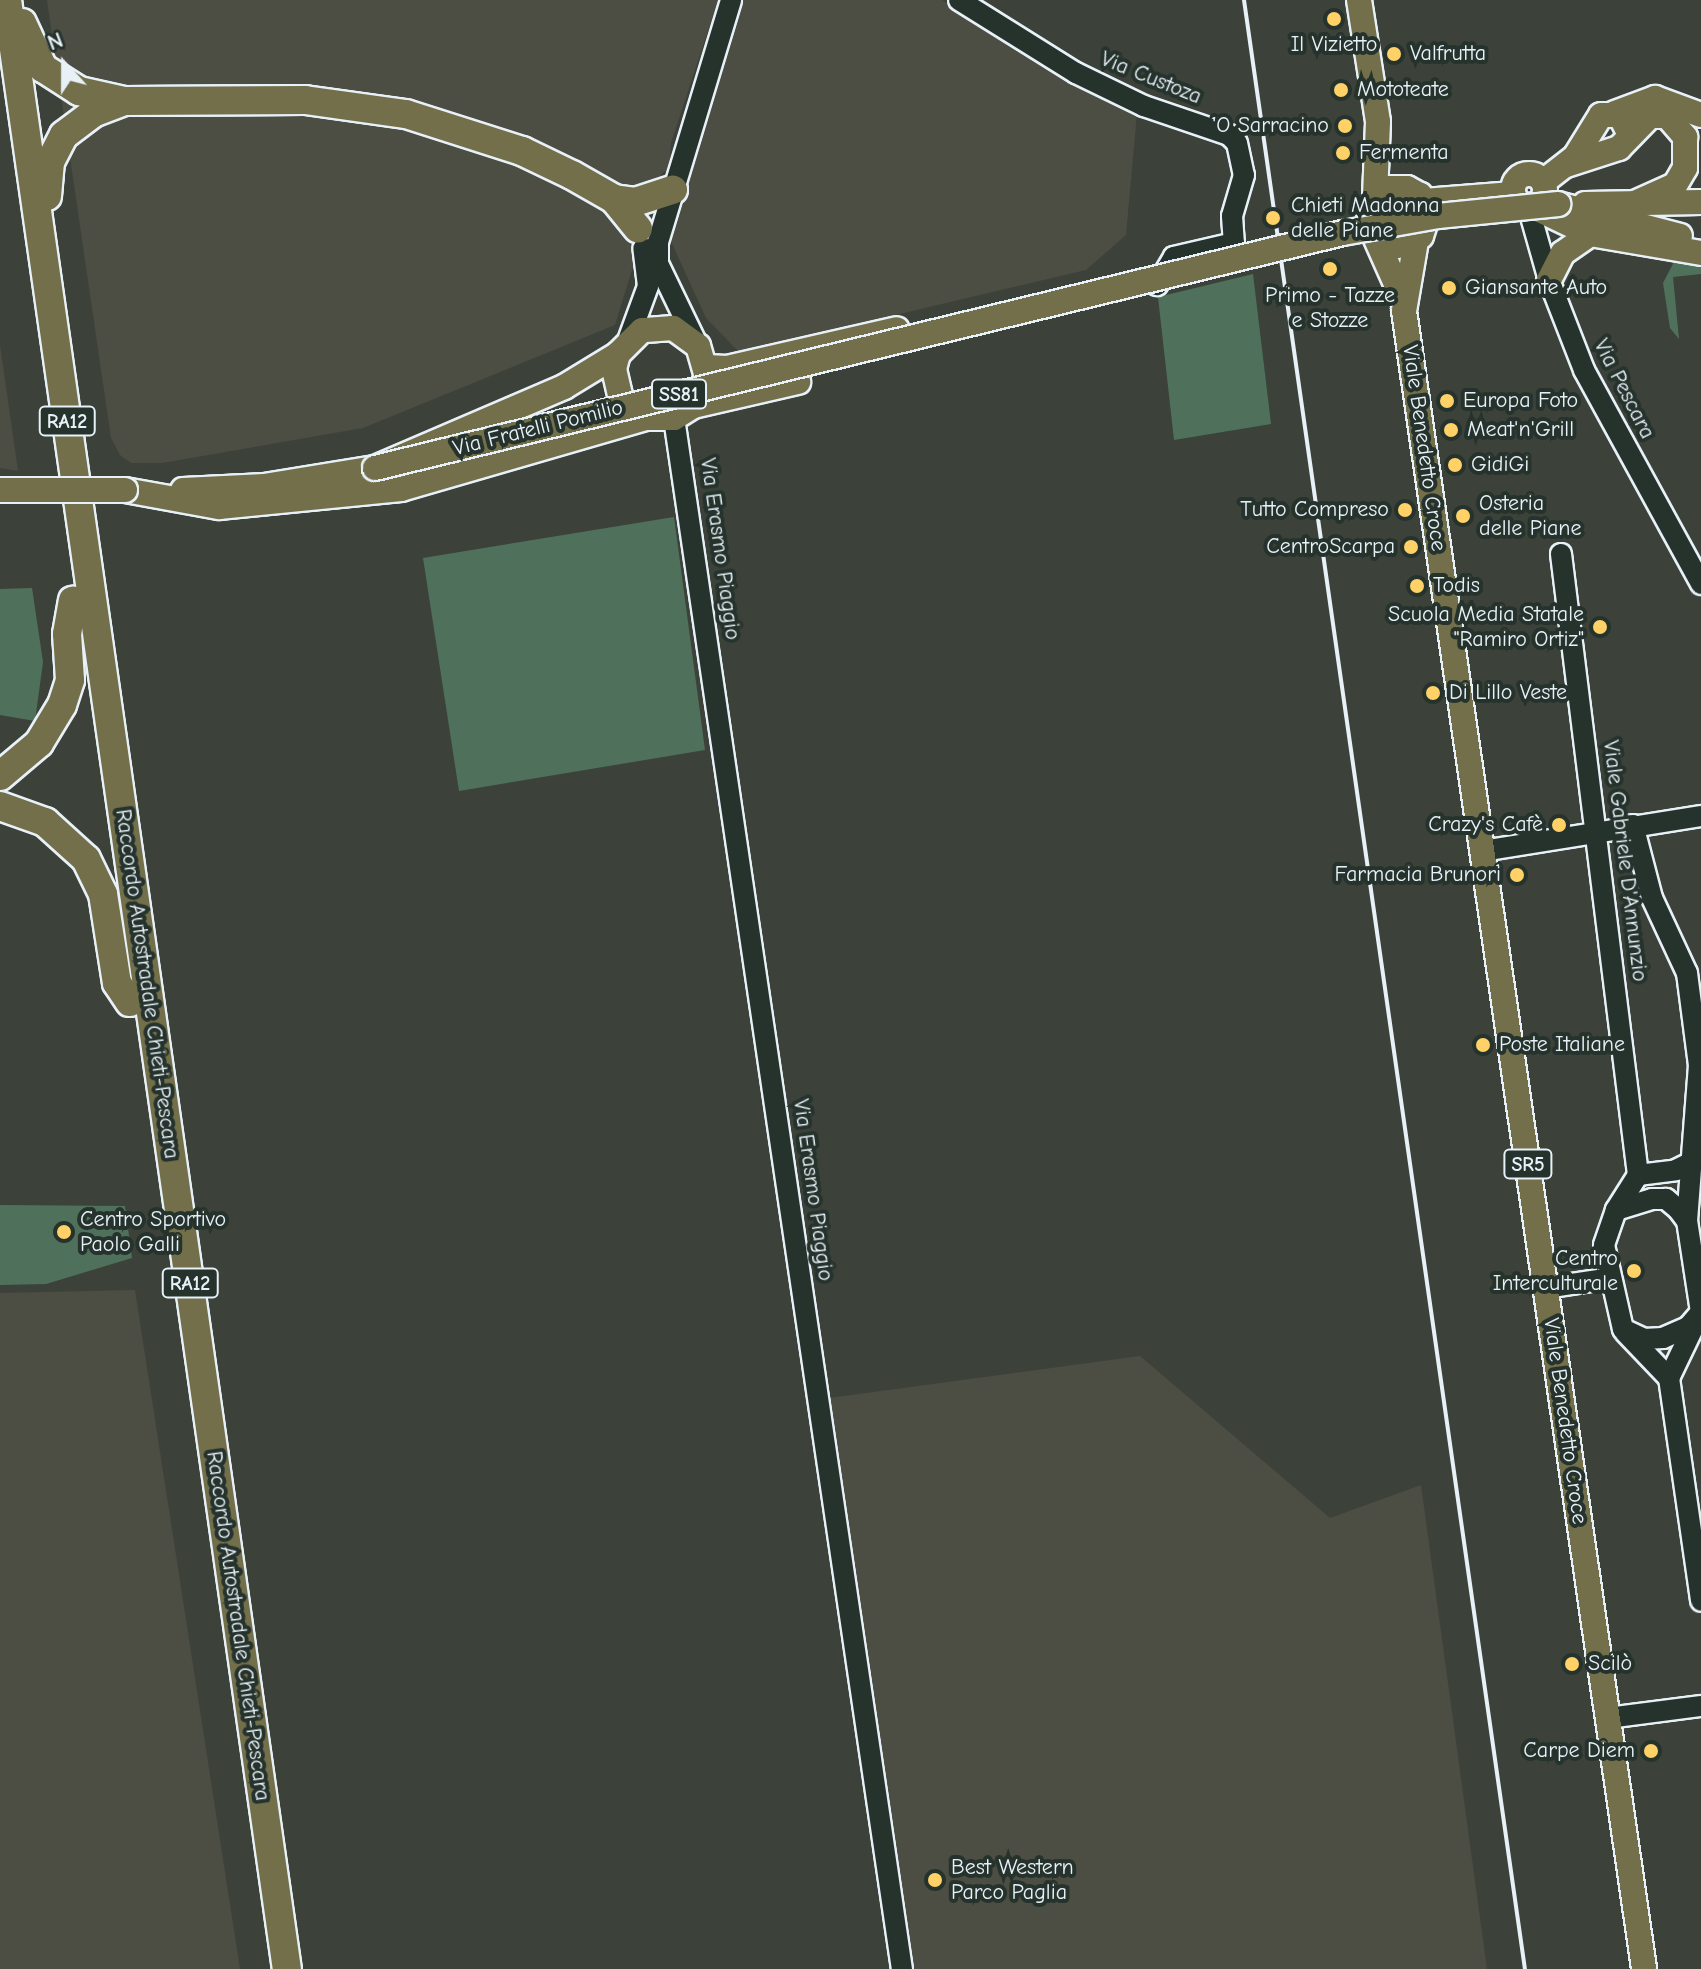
<!DOCTYPE html>
<meta charset="utf-8">
<style>
body{margin:0}
#map{position:relative;width:1701px;height:1969px;overflow:hidden;background:#3c423a;font-family:"Comic Neue",sans-serif}
div>[style]{position:absolute}
.built>*{inset:0;background:#4c4d43}
.green>*{inset:0;background:#4f715b}
.roads{filter:drop-shadow(2px 0 #e8f1f8) drop-shadow(-2px 0 #e8f1f8) drop-shadow(0 2px #e8f1f8) drop-shadow(0 -2px #e8f1f8)}
.minor>*{height:20px;margin:-10px;padding:0 10px;transform-origin:10px;border-radius:10px;background:#26332d}
.major>*{height:24px;margin:-12px;padding:0 12px;transform-origin:12px;border-radius:12px;background:#726f4a}
.major>.ring{margin:-12px;padding:0;box-sizing:content-box;background:none;border:24px solid #726f4a;border-radius:50%}
.highway>*{height:28px;margin:-14px;padding:0 14px;transform-origin:14px;border-radius:14px;background:#726f4a}
.rail>*{height:4px;margin:-2px;padding:0 2px;transform-origin:2px;border-radius:2px;background:#e8f1f8}
.bridges{filter:drop-shadow(2px 0 #e8f1f8) drop-shadow(-2px 0 #e8f1f8) drop-shadow(0 2px #e8f1f8) drop-shadow(0 -2px #e8f1f8)}
.major-bridge>*{height:24px;margin:-12px;padding:0 12px;transform-origin:12px;border-radius:12px;background:#726f4a}
.dots>*{width:22px;height:22px;translate:-50% -50%;box-sizing:border-box;border:4px solid #26332d;border-radius:50%}
span{translate:-50% -50%;white-space:nowrap;text-align:center;line-height:1.15;-webkit-text-stroke:8px #26332d;paint-order:stroke}
.shield-label span{padding:2px 6px;background:#26332d;border:2px solid;border-radius:6px;-webkit-text-stroke-width:0}
.shield-label{font-size:20px;color:#e8f1f8;font-weight:700}
.poi-label{font-size:22px;color:#e8f1f8}
.left{translate:0 -50%;text-align:left}
.right{translate:-100% -50%;text-align:right}
.street-label{font-size:22px;color:#e8f1f8}
.north{position:absolute;left:24px;top:24px;width:80px;height:80px;-webkit-text-stroke:6px #26332d;paint-order:stroke;rotate:339deg;font-size:22px;font-weight:700;line-height:32px;text-align:center;color:#e8f1f8}
.north::after{content:'';display:block;margin:auto;width:28px;height:36px;background:#e8f1f8;clip-path:polygon(50% 0,100% 100%,50% 72%,0 100%)}
</style>
<div id="map">
<div class="built">
<i style="clip-path:polygon(47px 0,718px 0,671px 143px,669px 170px,662px 173px,615px 325px,363px 428px,162px 463px,131px 463px,120px 455px,111px 438px)"></i>
<i style="clip-path:polygon(741px 0,942px 0,1074px 81px,1137px 113px,1126px 235px,1086px 270px,739px 352px,706px 318px,669px 237px)"></i>
<i style="clip-path:polygon(0 345px,18px 471px,0 468px)"></i>
<i style="clip-path:polygon(135px 1290px,240px 1969px,0 1969px,0 1293px)"></i>
<i style="clip-path:polygon(1140px 1356px,1330px 1518px,1421px 1485px,1487px 1969px,911px 1969px,829px 1398px)"></i>
</div>
<div class="green">
<i style="clip-path:polygon(1701px 256px,1701px 274px,1673px 277px,1679px 339px,1670px 328px,1663px 283px,1676px 258px)"></i>
<i style="clip-path:polygon(1253px 274px,1271px 424px,1174px 440px,1158px 297px)"></i>
<i style="clip-path:polygon(674px 517px,705px 750px,459px 791px,423px 558px)"></i>
<i style="clip-path:polygon(32px 588px,43px 662px,35px 721px,0 715px,0 589px)"></i>
<i style="clip-path:polygon(0 1205px,125px 1206px,132px 1258px,46px 1284px,0 1285px)"></i>
</div>
<div class="roads">
<div class="minor">
<i style="left:959px;top:0;width:138px;rotate:32deg"></i>
<i style="left:1076px;top:73px;width:76px;rotate:25.9deg"></i>
<i style="left:1144px;top:106px;width:90px;rotate:18.8deg"></i>
<i style="left:1229px;top:135px;width:11px;rotate:45deg"></i>
<i style="left:1237px;top:143px;width:33px;rotate:78deg"></i>
<i style="left:1244px;top:175px;width:43px;rotate:106.3deg"></i>
<i style="left:1232px;top:216px;width:27px;rotate:86deg"></i>
<i style="left:1234px;top:243px;width:62px;rotate:166.9deg"></i>
<i style="left:1174px;top:257px;width:33px;rotate:121deg"></i>
<i style="left:1528px;top:206px;width:77px;rotate:74.2deg"></i>
<i style="left:1549px;top:280px;width:97px;rotate:68.7deg"></i>
<i style="left:1584px;top:370px;width:244px;rotate:61.3deg"></i>
<i style="left:651px;top:249px;width:103px;rotate:64.2deg"></i>
<i style="left:658px;top:260px;width:18px;rotate:-90deg"></i>
<i style="left:658px;top:242px;width:253px;rotate:-73.2deg"></i>
<i style="left:629px;top:338px;width:55px;rotate:-69.9deg"></i>
<i style="left:648px;top:286px;width:38px;rotate:-97deg"></i>
<i style="left:674px;top:418px;width:1568px;rotate:81.64deg"></i>
<i style="left:1561px;top:554px;width:626px;rotate:82.93deg"></i>
<i style="left:1638px;top:1175px;width:41px;rotate:122.2deg"></i>
<i style="left:1633px;top:825px;width:75px;rotate:75.4deg"></i>
<i style="left:1652px;top:898px;width:83px;rotate:65deg"></i>
<i style="left:1687px;top:973px;width:93px;rotate:82.6deg"></i>
<i style="left:1699px;top:1065px;width:156px;rotate:94.4deg"></i>
<i style="left:1482px;top:851px;width:222px;rotate:-9.1deg"></i>
<i style="left:1638px;top:1175px;width:38px;rotate:-7deg"></i>
<i style="left:1676px;top:1170px;width:18px;rotate:-27deg"></i>
<i style="left:1545px;top:1288px;width:66px;rotate:-8.7deg"></i>
<i style="left:1701px;top:1312px;width:92px;rotate:-98.7deg"></i>
<i style="left:1687px;top:1221px;width:15px;rotate:-127deg"></i>
<i style="left:1678px;top:1209px;width:16px;rotate:-140deg"></i>
<i style="left:1666px;top:1199px;width:14px;rotate:180deg"></i>
<i style="left:1652px;top:1199px;width:38px;rotate:163deg"></i>
<i style="left:1616px;top:1210px;width:37px;rotate:109deg"></i>
<i style="left:1604px;top:1245px;width:86px;rotate:77.3deg"></i>
<i style="left:1623px;top:1329px;width:23px;rotate:25deg"></i>
<i style="left:1644px;top:1339px;width:19px;rotate:-3deg"></i>
<i style="left:1663px;top:1338px;width:27px;rotate:-24deg"></i>
<i style="left:1688px;top:1327px;width:20px;rotate:-49deg"></i>
<i style="left:1696px;top:1322px;width:62px;rotate:115.7deg"></i>
<i style="left:1669px;top:1378px;width:225px;rotate:81.8deg"></i>
<i style="left:1625px;top:1332px;width:64px;rotate:46.3deg"></i>
<i style="left:1608px;top:1718px;width:94px;rotate:-7.4deg"></i>
</div>
<div class="major">
<i style="left:1359px;top:0;width:123px;rotate:81.1deg"></i>
<i style="left:1378px;top:122px;width:75px;rotate:92.3deg"></i>
<i style="left:1615px;top:113px;width:43px;rotate:-20.6deg"></i>
<i style="left:1655px;top:98px;width:49px;rotate:20.3deg"></i>
<i style="left:1566px;top:165px;width:56px;rotate:-17.8deg"></i>
<i style="left:1619px;top:148px;width:45px;rotate:-45.9deg"></i>
<i style="left:1650px;top:116px;width:17px"></i>
<i style="left:1667px;top:116px;width:28px;rotate:49deg"></i>
<i style="left:1685px;top:137px;width:31px;rotate:90deg"></i>
<i style="left:1685px;top:168px;width:20px;rotate:120deg"></i>
<i style="left:1675px;top:185px;width:44px;rotate:155.8deg"></i>
<i class="ring" style="left:1513px;top:174px;width:8px;height:8px"></i>
<i style="left:1543px;top:182px;width:41px;rotate:-38deg"></i>
<i style="left:1575px;top:157px;width:49px;rotate:-58.2deg"></i>
<i style="left:1601px;top:115px;width:19px"></i>
<i style="left:1620px;top:115px;width:20px;rotate:63deg"></i>
<i style="left:1424px;top:201px;width:89px;rotate:-4.5deg"></i>
<i style="left:1558px;top:204px;width:126px;rotate:14.7deg"></i>
<i style="left:1585px;top:204px;width:116px;rotate:-1deg"></i>
<i style="left:1531px;top:206px;width:65px;rotate:25.4deg"></i>
<i style="left:1590px;top:234px;width:113px;rotate:9.7deg"></i>
<i style="left:1380px;top:240px;width:18px;rotate:19deg"></i>
<i style="left:1397px;top:246px;width:26px;rotate:-23deg"></i>
<i style="left:1421px;top:236px;width:23px;rotate:-72deg"></i>
<i style="left:1428px;top:214px;width:21px;rotate:-113deg"></i>
<i style="left:1420px;top:195px;width:15px;rotate:-152deg"></i>
<i style="left:1407px;top:188px;width:17px;rotate:180deg"></i>
<i style="left:1390px;top:188px;width:28px;rotate:135deg"></i>
<i style="left:1370px;top:208px;width:15px;rotate:94deg"></i>
<i style="left:1369px;top:223px;width:81px;rotate:66deg"></i>
<i style="left:1416px;top:241px;width:71px;rotate:99.7deg"></i>
<i style="left:1404px;top:311px;width:1675px;rotate:81.76deg"></i>
<i style="left:1549px;top:280px;width:30px;rotate:-63deg"></i>
<i style="left:1563px;top:253px;width:33px;rotate:-35deg"></i>
<i style="left:707px;top:367px;width:20px;rotate:3deg"></i>
<i style="left:727px;top:368px;width:174px;rotate:-12.9deg"></i>
<i style="left:693px;top:406px;width:108px;rotate:-12.9deg"></i>
<i style="left:125px;top:490px;width:96px;rotate:10.3deg"></i>
<i style="left:219px;top:507px;width:183px;rotate:-5.6deg"></i>
<i style="left:401px;top:489px;width:254px;rotate:-16.2deg"></i>
<i style="left:645px;top:418px;width:29px"></i>
<i style="left:674px;top:418px;width:22px;rotate:-32deg"></i>
<i style="left:693px;top:406px;width:32px;rotate:-64deg"></i>
<i style="left:707px;top:377px;width:32px;rotate:-106deg"></i>
<i style="left:698px;top:346px;width:31px;rotate:-144deg"></i>
<i style="left:673px;top:328px;width:31px;rotate:176deg"></i>
<i style="left:642px;top:330px;width:34px;rotate:135deg"></i>
<i style="left:618px;top:354px;width:16px;rotate:105deg"></i>
<i style="left:614px;top:369px;width:31px;rotate:77deg"></i>
<i style="left:621px;top:399px;width:31px;rotate:38deg"></i>
<i style="left:183px;top:490px;width:82px;rotate:-2.8deg"></i>
<i style="left:265px;top:486px;width:111px;rotate:-9.3deg"></i>
<i style="left:375px;top:468px;width:206px;rotate:-23.2deg"></i>
<i style="left:564px;top:387px;width:63px;rotate:-31.4deg"></i>
</div>
<div class="highway">
<i style="left:7px;top:0;width:1989px;rotate:81.91deg"></i>
<i style="left:22px;top:23px;width:50px;rotate:65deg"></i>
<i style="left:43px;top:68px;width:43px;rotate:32.6deg"></i>
<i style="left:79px;top:91px;width:46px;rotate:12.5deg"></i>
<i style="left:124px;top:101px;width:181px;rotate:-0.3deg"></i>
<i style="left:305px;top:100px;width:102px;rotate:7.9deg"></i>
<i style="left:406px;top:114px;width:122px;rotate:17.7deg"></i>
<i style="left:522px;top:151px;width:55px;rotate:25.6deg"></i>
<i style="left:572px;top:175px;width:48px;rotate:29.7deg"></i>
<i style="left:614px;top:199px;width:38px;rotate:51deg"></i>
<i style="left:47px;top:196px;width:34px;rotate:-85deg"></i>
<i style="left:50px;top:162px;width:30px;rotate:-63deg"></i>
<i style="left:64px;top:135px;width:36px;rotate:-37deg"></i>
<i style="left:93px;top:113px;width:33px;rotate:-21deg"></i>
<i style="left:614px;top:199px;width:21px;rotate:8deg"></i>
<i style="left:635px;top:202px;width:40px;rotate:-18deg"></i>
<i style="left:0;top:776px;width:51px;rotate:-40.2deg"></i>
<i style="left:39px;top:743px;width:44px;rotate:-58.8deg"></i>
<i style="left:62px;top:705px;width:26px;rotate:-72deg"></i>
<i style="left:70px;top:680px;width:46px;rotate:-93.7deg"></i>
<i style="left:67px;top:634px;width:34px;rotate:-80deg"></i>
<i style="left:0;top:806px;width:48px;rotate:19.6deg"></i>
<i style="left:45px;top:822px;width:55px;rotate:42.1deg"></i>
<i style="left:86px;top:859px;width:39px;rotate:64deg"></i>
<i style="left:103px;top:894px;width:90px;rotate:81.1deg"></i>
<i style="left:117px;top:983px;width:23px;rotate:56deg"></i>
</div>
</div>
<div class="rail">
<i style="left:1244px;top:0;width:1989px;rotate:81.88deg"></i>
</div>
<div class="bridges">
<div class="major-bridge">
<i style="left:375px;top:468px;width:996px;rotate:-13.65deg"></i>
<i style="left:1343px;top:233px;width:97px;rotate:-10.1deg"></i>
<i style="left:1438px;top:216px;width:121px;rotate:-5.7deg"></i>
<i style="left:0;top:490px;width:125px"></i>
</div>
</div>
<div class="dots">
<i style="left:1334px;top:19px;background:#ffd166"></i>
<i style="left:1394px;top:54px;background:#ffd166"></i>
<i style="left:1341px;top:90px;background:#ffd166"></i>
<i style="left:1345px;top:126px;background:#ffd166"></i>
<i style="left:1343px;top:153px;background:#ffd166"></i>
<i style="left:1273px;top:218px;background:#ffd166"></i>
<i style="left:1330px;top:269px;background:#ffd166"></i>
<i style="left:1449px;top:288px;background:#ffd166"></i>
<i style="left:1447px;top:401px;background:#ffd166"></i>
<i style="left:1451px;top:430px;background:#ffd166"></i>
<i style="left:1455px;top:465px;background:#ffd166"></i>
<i style="left:1405px;top:510px;background:#ffd166"></i>
<i style="left:1463px;top:516px;background:#ffd166"></i>
<i style="left:1411px;top:547px;background:#ffd166"></i>
<i style="left:1417px;top:586px;background:#ffd166"></i>
<i style="left:1600px;top:627px;background:#ffd166"></i>
<i style="left:1433px;top:693px;background:#ffd166"></i>
<i style="left:1559px;top:825px;background:#ffd166"></i>
<i style="left:1517px;top:875px;background:#ffd166"></i>
<i style="left:1483px;top:1045px;background:#ffd166"></i>
<i style="left:64px;top:1232px;background:#ffd166"></i>
<i style="left:1634px;top:1271px;background:#ffd166"></i>
<i style="left:1572px;top:1664px;background:#ffd166"></i>
<i style="left:1651px;top:1751px;background:#ffd166"></i>
<i style="left:935px;top:1880px;background:#ffd166"></i>
</div>
<div class="shield-label">
<span style="left:679px;top:394px">SS81</span>
<span style="left:67px;top:421px">RA12</span>
<span style="left:1528px;top:1164px">SR5</span>
<span style="left:190px;top:1283px">RA12</span>
</div>
<div class="poi-label">
<span style="left:1334px;top:45px">Il Vizietto</span>
<span class="left" style="left:1410px;top:54px">Valfrutta</span>
<span class="left" style="left:1357px;top:90px">Mototeate</span>
<span class="right" style="left:1329px;top:126px">'O Sarracino</span>
<span class="left" style="left:1359px;top:153px">Fermenta</span>
<span class="left" style="left:1291px;top:218px">Chieti Madonna<br>delle Piane</span>
<span class="left" style="left:1465px;top:288px">Giansante Auto</span>
<span style="left:1330px;top:308px">Primo - Tazze<br>e Stozze</span>
<span class="left" style="left:1463px;top:401px">Europa Foto</span>
<span class="left" style="left:1467px;top:430px">Meat'n'Grill</span>
<span class="left" style="left:1471px;top:465px">GidiGi</span>
<span class="left" style="left:1479px;top:516px">Osteria<br>delle Piane</span>
<span class="right" style="left:1389px;top:510px">Tutto Compreso</span>
<span class="right" style="left:1395px;top:547px">CentroScarpa</span>
<span class="left" style="left:1433px;top:586px">Todis</span>
<span class="right" style="left:1584px;top:627px">Scuola Media Statale<br>"Ramiro Ortiz"</span>
<span class="left" style="left:1449px;top:693px">Di Lillo Veste</span>
<span class="right" style="left:1543px;top:825px">Crazy's Cafè</span>
<span class="right" style="left:1501px;top:875px">Farmacia Brunori</span>
<span class="left" style="left:1499px;top:1045px">Poste Italiane</span>
<span class="left" style="left:80px;top:1232px">Centro Sportivo<br>Paolo Galli</span>
<span class="right" style="left:1618px;top:1271px">Centro<br>Interculturale</span>
<span class="left" style="left:1588px;top:1664px">Scilò</span>
<span class="right" style="left:1635px;top:1751px">Carpe Diem</span>
<span class="left" style="left:951px;top:1880px">Best Western<br>Parco Paglia</span>
</div>
<div class="street-label">
<span style="left:1151px;top:78px;rotate:22deg">Via Custoza</span>
<span style="left:1624px;top:389px;rotate:63deg">Via Pescara</span>
<span style="left:538px;top:428px;rotate:-14deg">Via Fratelli Pomilio</span>
<span style="left:1424px;top:448px;rotate:82deg">Viale Benedetto Croce</span>
<span style="left:720px;top:549px;rotate:82deg">Via Erasmo Piaggio</span>
<span style="left:1625px;top:861px;rotate:83deg">Viale Gabriele D'Annunzio</span>
<span style="left:147px;top:984px;rotate:82deg">Raccordo Autostradale Chieti-Pescara</span>
<span style="left:813px;top:1190px;rotate:82deg">Via Erasmo Piaggio</span>
<span style="left:1565px;top:1421px;rotate:82deg">Viale Benedetto Croce</span>
<span style="left:238px;top:1626px;rotate:82deg">Raccordo Autostradale Chieti-Pescara</span>
</div>
<div class="north">N</div>
</div>
